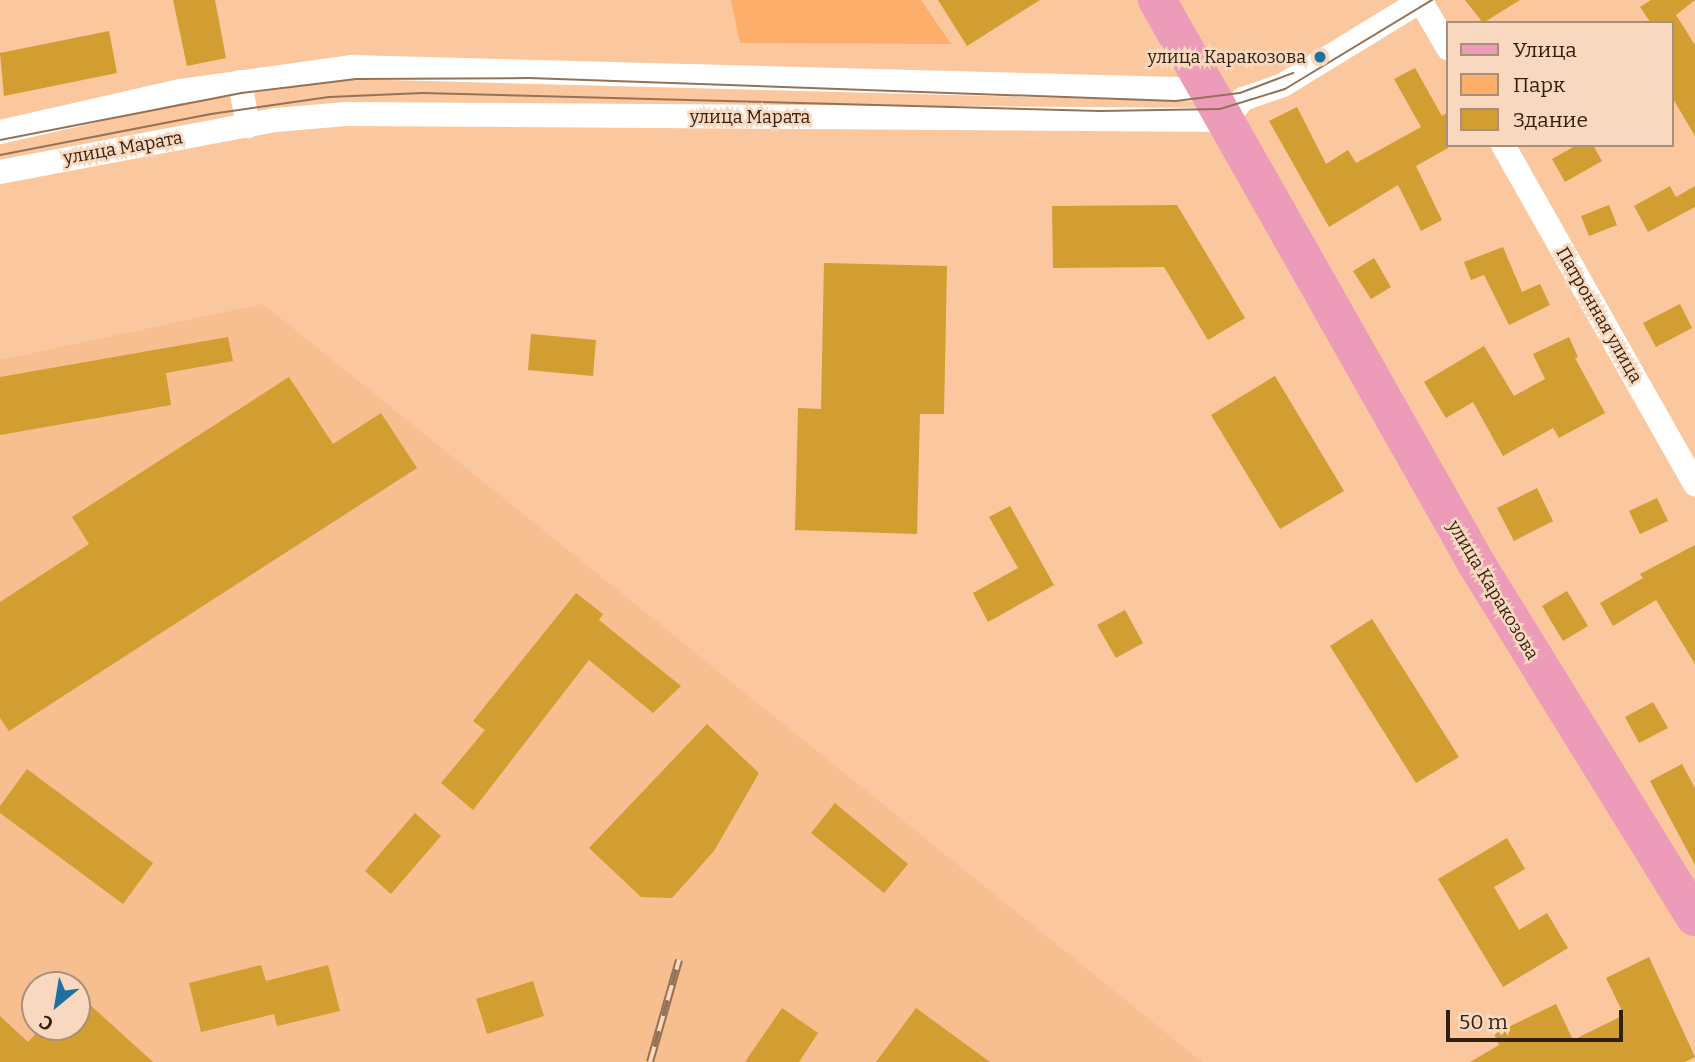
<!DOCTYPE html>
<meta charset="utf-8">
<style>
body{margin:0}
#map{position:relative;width:1695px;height:1062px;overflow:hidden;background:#fac79e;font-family:Bitter,serif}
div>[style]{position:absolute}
.built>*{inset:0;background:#f7be8f}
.green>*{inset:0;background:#fdae6a}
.building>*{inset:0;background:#d29d31}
.minor>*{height:24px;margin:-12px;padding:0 12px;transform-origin:12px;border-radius:12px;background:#fff}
.primary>*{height:38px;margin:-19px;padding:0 19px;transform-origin:19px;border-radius:19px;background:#ec9bb9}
.tram>*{height:2px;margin:-1px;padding:0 1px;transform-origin:1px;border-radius:1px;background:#957256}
.rail>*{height:8px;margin-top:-4px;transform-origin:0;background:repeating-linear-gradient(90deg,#f8d9c0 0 16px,#957256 0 32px);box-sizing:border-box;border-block:2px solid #957256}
.dots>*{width:19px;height:19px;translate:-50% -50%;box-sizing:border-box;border:4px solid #f8d9c0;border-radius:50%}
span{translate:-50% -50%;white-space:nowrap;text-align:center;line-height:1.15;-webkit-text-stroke:5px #f8d9c0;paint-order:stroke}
.poi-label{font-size:18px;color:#321f0f}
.right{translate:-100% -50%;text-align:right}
.street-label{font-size:18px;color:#321f0f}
.legend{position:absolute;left:1446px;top:21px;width:228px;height:126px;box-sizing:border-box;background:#f8d9c0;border:2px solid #a98f79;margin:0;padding:9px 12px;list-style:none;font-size:21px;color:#321f0f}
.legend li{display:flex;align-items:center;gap:14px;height:35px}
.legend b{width:35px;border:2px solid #a98f79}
.north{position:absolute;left:21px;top:971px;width:70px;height:70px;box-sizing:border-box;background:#f8d9c0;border:2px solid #a98f79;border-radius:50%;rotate:210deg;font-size:19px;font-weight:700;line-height:28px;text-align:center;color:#321f0f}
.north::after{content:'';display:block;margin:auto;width:24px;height:32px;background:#1e70a1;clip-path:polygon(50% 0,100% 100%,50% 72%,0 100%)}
.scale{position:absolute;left:1446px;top:1010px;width:177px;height:32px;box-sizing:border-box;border:4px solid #321f0f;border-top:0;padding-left:9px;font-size:21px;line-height:24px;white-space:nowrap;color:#321f0f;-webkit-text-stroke:5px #f8d9c0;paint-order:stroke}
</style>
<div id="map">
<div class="built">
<i style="clip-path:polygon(evenodd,263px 304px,1202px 1062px,0 1062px,0 360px,263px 304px,35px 985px,77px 985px,77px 1027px,35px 1027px,35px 985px)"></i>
</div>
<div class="green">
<i style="clip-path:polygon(731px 0,921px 0,951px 44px,740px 43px)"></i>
</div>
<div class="building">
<i style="clip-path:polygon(173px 0,215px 0,226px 58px,187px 66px)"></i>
<i style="clip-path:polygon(938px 0,1040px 0,967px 46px)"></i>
<i style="clip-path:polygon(1465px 0,1520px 0,1483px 23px)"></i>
<i style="clip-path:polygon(1651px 0,1695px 0,1676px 15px,1695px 45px,1695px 136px,1672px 97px,1672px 23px,1651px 23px,1640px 7px)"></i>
<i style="clip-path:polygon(109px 31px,117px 73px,4px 96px,0 53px)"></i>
<i style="clip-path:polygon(1415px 68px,1442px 116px,1448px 112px,1448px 148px,1416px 166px,1442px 220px,1421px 231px,1398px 185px,1329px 227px,1269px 121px,1297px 107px,1326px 164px,1348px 150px,1356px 163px,1421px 127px,1394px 79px)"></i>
<i style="clip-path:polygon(1577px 145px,1593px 145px,1602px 161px,1565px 182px,1552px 159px)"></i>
<i style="clip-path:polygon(1670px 186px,1676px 197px,1695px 186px,1695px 207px,1648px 232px,1634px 206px)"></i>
<i style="clip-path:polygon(1177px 205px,1245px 318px,1208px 340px,1164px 267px,1053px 268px,1052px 206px)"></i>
<i style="clip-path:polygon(1609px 205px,1617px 225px,1589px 236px,1581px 216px)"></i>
<i style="clip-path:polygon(1503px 247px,1522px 292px,1540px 284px,1550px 305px,1509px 325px,1484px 275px,1471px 280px,1464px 262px)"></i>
<i style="clip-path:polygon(1374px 258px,1391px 287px,1371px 299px,1353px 271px)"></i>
<i style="clip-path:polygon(824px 263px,947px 266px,944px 414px,920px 414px,917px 534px,795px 530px,798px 408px,821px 409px)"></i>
<i style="clip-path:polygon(1680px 304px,1692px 328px,1656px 347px,1643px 323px)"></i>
<i style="clip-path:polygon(531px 334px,596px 340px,593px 376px,528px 370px)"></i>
<i style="clip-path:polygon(228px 337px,233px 361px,166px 373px,171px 405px,0 435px,0 377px)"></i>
<i style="clip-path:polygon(1569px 337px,1578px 357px,1575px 358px,1605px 413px,1559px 438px,1553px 428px,1503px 456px,1473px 402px,1446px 418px,1424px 382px,1484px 346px,1514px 396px,1545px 379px,1533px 354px)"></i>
<i style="clip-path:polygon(1275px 376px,1344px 491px,1280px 529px,1211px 415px)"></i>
<i style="clip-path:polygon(289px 377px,333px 444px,381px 413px,417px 468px,9px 731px,0 718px,0 602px,89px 544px,72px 517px)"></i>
<i style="clip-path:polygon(1537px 488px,1553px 521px,1514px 541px,1497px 508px)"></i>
<i style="clip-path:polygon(1657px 498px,1668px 521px,1640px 534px,1629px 511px)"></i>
<i style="clip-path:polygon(1010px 506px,1054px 585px,988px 622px,973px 593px,1018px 568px,989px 517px)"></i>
<i style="clip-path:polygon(1695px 545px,1695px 664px,1656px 600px,1613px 626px,1600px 603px,1643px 578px,1640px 574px)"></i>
<i style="clip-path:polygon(1567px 591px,1588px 626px,1563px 641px,1542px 606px)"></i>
<i style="clip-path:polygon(576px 593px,603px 614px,599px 620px,681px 686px,653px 713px,589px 660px,473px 810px,441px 783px,485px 730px,473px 721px)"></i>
<i style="clip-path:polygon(1125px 610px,1143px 643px,1116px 658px,1097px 625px)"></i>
<i style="clip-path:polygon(1372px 619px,1459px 757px,1416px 783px,1330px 646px)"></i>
<i style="clip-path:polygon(1653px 702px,1668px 728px,1639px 743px,1625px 717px)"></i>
<i style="clip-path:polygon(707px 724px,759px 773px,714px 851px,672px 898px,641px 897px,589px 848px)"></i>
<i style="clip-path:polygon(1682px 764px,1695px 788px,1695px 865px,1650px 781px)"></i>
<i style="clip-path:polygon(27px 769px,153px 863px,123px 904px,0 813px,0 806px)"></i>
<i style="clip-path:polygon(835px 803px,908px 864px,884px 893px,811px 833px)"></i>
<i style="clip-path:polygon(415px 813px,441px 836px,391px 894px,365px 871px)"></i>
<i style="clip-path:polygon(1507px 838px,1525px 869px,1494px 887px,1519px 930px,1547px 913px,1568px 948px,1503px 987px,1438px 879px)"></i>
<i style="clip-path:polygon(1649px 957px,1695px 1057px,1685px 1062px,1470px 1062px,1499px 1045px,1494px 1034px,1556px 1004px,1573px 1040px,1624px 1015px,1606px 978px)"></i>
<i style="clip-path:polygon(261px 965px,266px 981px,328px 965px,340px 1011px,277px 1026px,274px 1014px,201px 1032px,189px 983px)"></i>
<i style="clip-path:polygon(533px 981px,544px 1016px,487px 1034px,476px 999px)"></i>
<i style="clip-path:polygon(77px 993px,153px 1062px,0 1062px,0 1016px,28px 1042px,42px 1027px,77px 1027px)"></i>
<i style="clip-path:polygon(782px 1008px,818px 1033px,799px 1062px,745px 1062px)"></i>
<i style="clip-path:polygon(916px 1008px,990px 1062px,876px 1062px)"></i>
</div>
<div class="minor">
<i style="left:1420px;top:0;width:56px;rotate:59.7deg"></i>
<i style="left:240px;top:82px;width:45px;rotate:79.7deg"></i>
<i style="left:0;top:132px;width:186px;rotate:-12.8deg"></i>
<i style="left:181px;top:91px;width:173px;rotate:-8deg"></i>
<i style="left:352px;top:67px;width:863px;rotate:1.53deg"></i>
<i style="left:1503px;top:145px;width:390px;rotate:60.5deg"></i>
<i style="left:0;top:172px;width:281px;rotate:-10.7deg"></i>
<i style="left:276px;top:120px;width:70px;rotate:-4.9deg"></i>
<i style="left:346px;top:114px;width:880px;rotate:0.39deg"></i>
<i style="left:1226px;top:120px;width:27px;rotate:-51deg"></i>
<i style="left:1243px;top:99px;width:42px;rotate:-19.3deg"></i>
<i style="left:1283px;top:85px;width:163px;rotate:-31.4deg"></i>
</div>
<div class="primary">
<i style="left:1157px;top:0;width:647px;rotate:60.46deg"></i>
<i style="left:1476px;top:563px;width:416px;rotate:58.3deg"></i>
</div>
<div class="tram">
<i style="left:0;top:140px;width:246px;rotate:-11deg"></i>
<i style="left:241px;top:93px;width:116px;rotate:-6.9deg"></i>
<i style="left:356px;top:79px;width:173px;rotate:-0.3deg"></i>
<i style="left:529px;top:78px;width:647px;rotate:2.04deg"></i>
<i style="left:1176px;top:101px;width:64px;rotate:-7.1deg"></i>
<i style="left:1240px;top:93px;width:57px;rotate:-20.7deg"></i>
<i style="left:0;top:155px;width:215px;rotate:-11deg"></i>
<i style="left:211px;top:114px;width:119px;rotate:-8.2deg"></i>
<i style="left:329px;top:97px;width:94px;rotate:-2.4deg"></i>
<i style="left:423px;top:93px;width:677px;rotate:1.52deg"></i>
<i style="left:1100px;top:111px;width:120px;rotate:-1deg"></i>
<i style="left:1220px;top:109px;width:68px;rotate:-17.1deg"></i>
<i style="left:1285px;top:89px;width:172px;rotate:-31.2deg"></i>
</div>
<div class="rail">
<i style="left:650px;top:1062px;width:106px;rotate:-74.1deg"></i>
</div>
<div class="dots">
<i style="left:1320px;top:57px;background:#1e70a1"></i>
</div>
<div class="poi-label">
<span class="right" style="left:1306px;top:57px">улица Каракозова</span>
</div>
<div class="street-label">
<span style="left:750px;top:117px">улица Марата</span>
<span style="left:123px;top:148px;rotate:-10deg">улица Марата</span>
<span style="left:1599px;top:315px;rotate:60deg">Патронная улица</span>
<span style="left:1493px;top:590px;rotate:59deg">улица Каракозова</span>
</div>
<ul class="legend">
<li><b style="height:9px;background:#ec9bb9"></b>Улица</li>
<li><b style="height:19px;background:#fdae6a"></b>Парк</li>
<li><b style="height:19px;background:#d29d31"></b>Здание</li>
</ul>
<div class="north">С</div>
<div class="scale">50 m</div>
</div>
